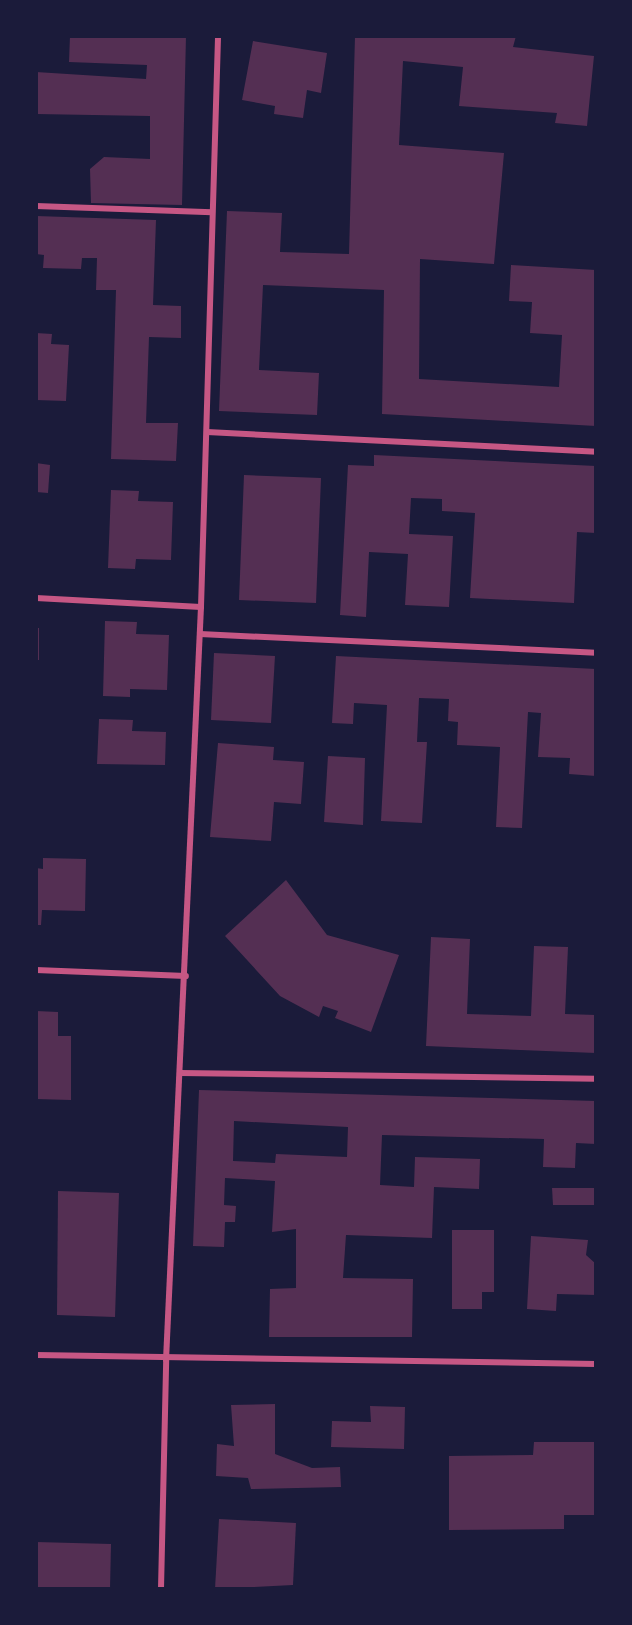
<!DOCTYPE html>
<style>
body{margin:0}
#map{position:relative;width:632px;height:1625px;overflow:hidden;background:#1b1b3a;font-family:"Fira Sans Condensed",sans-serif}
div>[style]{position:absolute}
.building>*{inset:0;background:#542f53}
.minor>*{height:6px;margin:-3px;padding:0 3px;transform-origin:3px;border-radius:3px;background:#c65784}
span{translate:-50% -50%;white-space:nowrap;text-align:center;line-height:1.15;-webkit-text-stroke:4.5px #1b1b3a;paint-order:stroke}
.frame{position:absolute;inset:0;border:38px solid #1b1b3a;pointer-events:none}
</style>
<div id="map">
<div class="building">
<i style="clip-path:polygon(70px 36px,186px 36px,182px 205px,91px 203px,90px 169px,104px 157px,150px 159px,150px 116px,36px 114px,36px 72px,146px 79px,147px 65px,69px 62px)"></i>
<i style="clip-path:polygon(355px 36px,516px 36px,513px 47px,594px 56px,587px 126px,555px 123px,557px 113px,459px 106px,463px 67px,403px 61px,399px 145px,504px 153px,494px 264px,420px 259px,419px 379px,559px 387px,562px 335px,530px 333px,532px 302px,509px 301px,511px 265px,596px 270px,596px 426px,382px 414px,384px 290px,263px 285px,259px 370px,319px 373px,317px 415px,219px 411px,227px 211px,282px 213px,280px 252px,349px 254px)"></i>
<i style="clip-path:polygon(253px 41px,327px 53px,321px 93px,307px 90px,303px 118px,274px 114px,275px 106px,242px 100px)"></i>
<i style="clip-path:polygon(36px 216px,156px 220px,153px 305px,181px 306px,181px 338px,149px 337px,146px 423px,178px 423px,176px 461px,111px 459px,116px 290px,96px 290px,97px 258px,82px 258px,81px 269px,43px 268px,44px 255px,36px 254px)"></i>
<i style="clip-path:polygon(36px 333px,52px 334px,51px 344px,69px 345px,66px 401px,36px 400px)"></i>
<i style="clip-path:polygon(374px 455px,596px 466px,596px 533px,577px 532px,574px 603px,470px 598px,475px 513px,442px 511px,442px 499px,411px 498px,409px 534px,453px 536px,449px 607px,405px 605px,408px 554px,369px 552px,366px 617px,340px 615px,348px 465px,374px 466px)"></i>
<i style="clip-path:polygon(36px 463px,50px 465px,48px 493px,36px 492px)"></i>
<i style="clip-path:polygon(244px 475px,321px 478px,316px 603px,239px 600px)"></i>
<i style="clip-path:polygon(111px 490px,139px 491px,138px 501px,173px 502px,171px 560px,136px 559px,135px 569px,108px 568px)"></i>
<i style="clip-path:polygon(105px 621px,137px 622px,136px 634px,169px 635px,167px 690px,130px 689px,130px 697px,103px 696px)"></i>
<i style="clip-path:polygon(36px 628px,39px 628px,39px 660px,36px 660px)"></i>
<i style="clip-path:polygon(214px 653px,275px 656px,271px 723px,211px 720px)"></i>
<i style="clip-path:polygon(336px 656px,596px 669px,596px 776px,569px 774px,570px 758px,538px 757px,541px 713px,528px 712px,522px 828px,496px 827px,500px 747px,457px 745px,458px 722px,448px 721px,449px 699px,419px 698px,417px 742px,427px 742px,422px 823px,381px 821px,387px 705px,354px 703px,353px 724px,332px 723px)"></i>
<i style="clip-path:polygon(99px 719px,133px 720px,132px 731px,166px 732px,165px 765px,97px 764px)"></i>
<i style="clip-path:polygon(218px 743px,274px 747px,273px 760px,304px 762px,301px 804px,274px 802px,271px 841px,210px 837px)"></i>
<i style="clip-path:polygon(328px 756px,365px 758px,363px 825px,324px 822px)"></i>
<i style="clip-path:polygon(43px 858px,86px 859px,85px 911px,42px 910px,41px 925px,36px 925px,36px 868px,43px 869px)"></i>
<i style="clip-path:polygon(286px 880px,327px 935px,399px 955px,371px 1032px,335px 1018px,338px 1011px,323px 1006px,319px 1017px,280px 996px,225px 936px)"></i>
<i style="clip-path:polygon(431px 937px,470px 939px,467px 1014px,531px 1016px,534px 946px,568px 947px,565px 1014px,596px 1015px,596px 1053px,426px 1046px)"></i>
<i style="clip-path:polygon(36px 1011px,58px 1012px,58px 1036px,71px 1036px,71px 1100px,36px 1099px)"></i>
<i style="clip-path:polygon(evenodd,199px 1090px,596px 1101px,596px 1144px,576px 1143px,575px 1168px,543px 1167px,544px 1139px,382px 1135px,380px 1185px,414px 1187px,415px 1157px,480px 1159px,479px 1189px,434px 1187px,432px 1238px,346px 1235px,343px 1278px,413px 1279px,412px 1337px,269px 1337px,270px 1289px,296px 1288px,296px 1229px,272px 1232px,275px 1181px,225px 1178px,224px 1205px,236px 1206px,235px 1222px,225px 1222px,224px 1247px,193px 1246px,199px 1090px,234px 1121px,348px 1127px,347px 1157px,276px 1154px,275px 1163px,233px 1161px,234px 1121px)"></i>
<i style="clip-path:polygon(552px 1188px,594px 1188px,594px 1205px,553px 1205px)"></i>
<i style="clip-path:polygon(58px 1191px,119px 1193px,115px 1317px,57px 1315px)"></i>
<i style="clip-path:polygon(452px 1230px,494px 1230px,494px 1292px,482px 1292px,482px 1309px,452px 1309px)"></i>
<i style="clip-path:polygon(531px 1236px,588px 1240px,586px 1255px,596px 1264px,596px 1295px,557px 1294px,556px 1311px,527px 1309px)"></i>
<i style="clip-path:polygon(275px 1404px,275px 1454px,312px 1468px,340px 1467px,341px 1487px,251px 1489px,248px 1478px,216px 1476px,217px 1444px,234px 1446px,231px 1405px)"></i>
<i style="clip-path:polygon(370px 1406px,405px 1407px,404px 1449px,331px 1447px,332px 1421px,371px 1422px)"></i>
<i style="clip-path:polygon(534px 1442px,596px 1442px,596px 1515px,564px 1515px,564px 1529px,449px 1530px,449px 1456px,533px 1455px)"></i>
<i style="clip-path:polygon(219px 1519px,296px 1523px,293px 1585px,215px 1589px)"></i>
<i style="clip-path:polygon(36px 1542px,111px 1544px,110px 1589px,36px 1589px)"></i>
</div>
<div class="minor">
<i style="left:36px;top:206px;width:176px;rotate:2deg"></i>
<i style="left:207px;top:432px;width:390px;rotate:2.9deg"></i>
<i style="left:36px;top:598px;width:165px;rotate:3.1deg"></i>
<i style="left:200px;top:634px;width:396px;rotate:2.7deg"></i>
<i style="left:36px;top:970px;width:150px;rotate:2.3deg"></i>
<i style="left:180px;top:1073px;width:416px;rotate:0.8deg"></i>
<i style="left:36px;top:1355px;width:560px;rotate:0.92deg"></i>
<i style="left:161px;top:1589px;width:229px;rotate:-88.7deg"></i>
<i style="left:166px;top:1360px;width:754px;rotate:-87.34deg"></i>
<i style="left:201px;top:607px;width:571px;rotate:-88.29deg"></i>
</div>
<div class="frame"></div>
</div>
